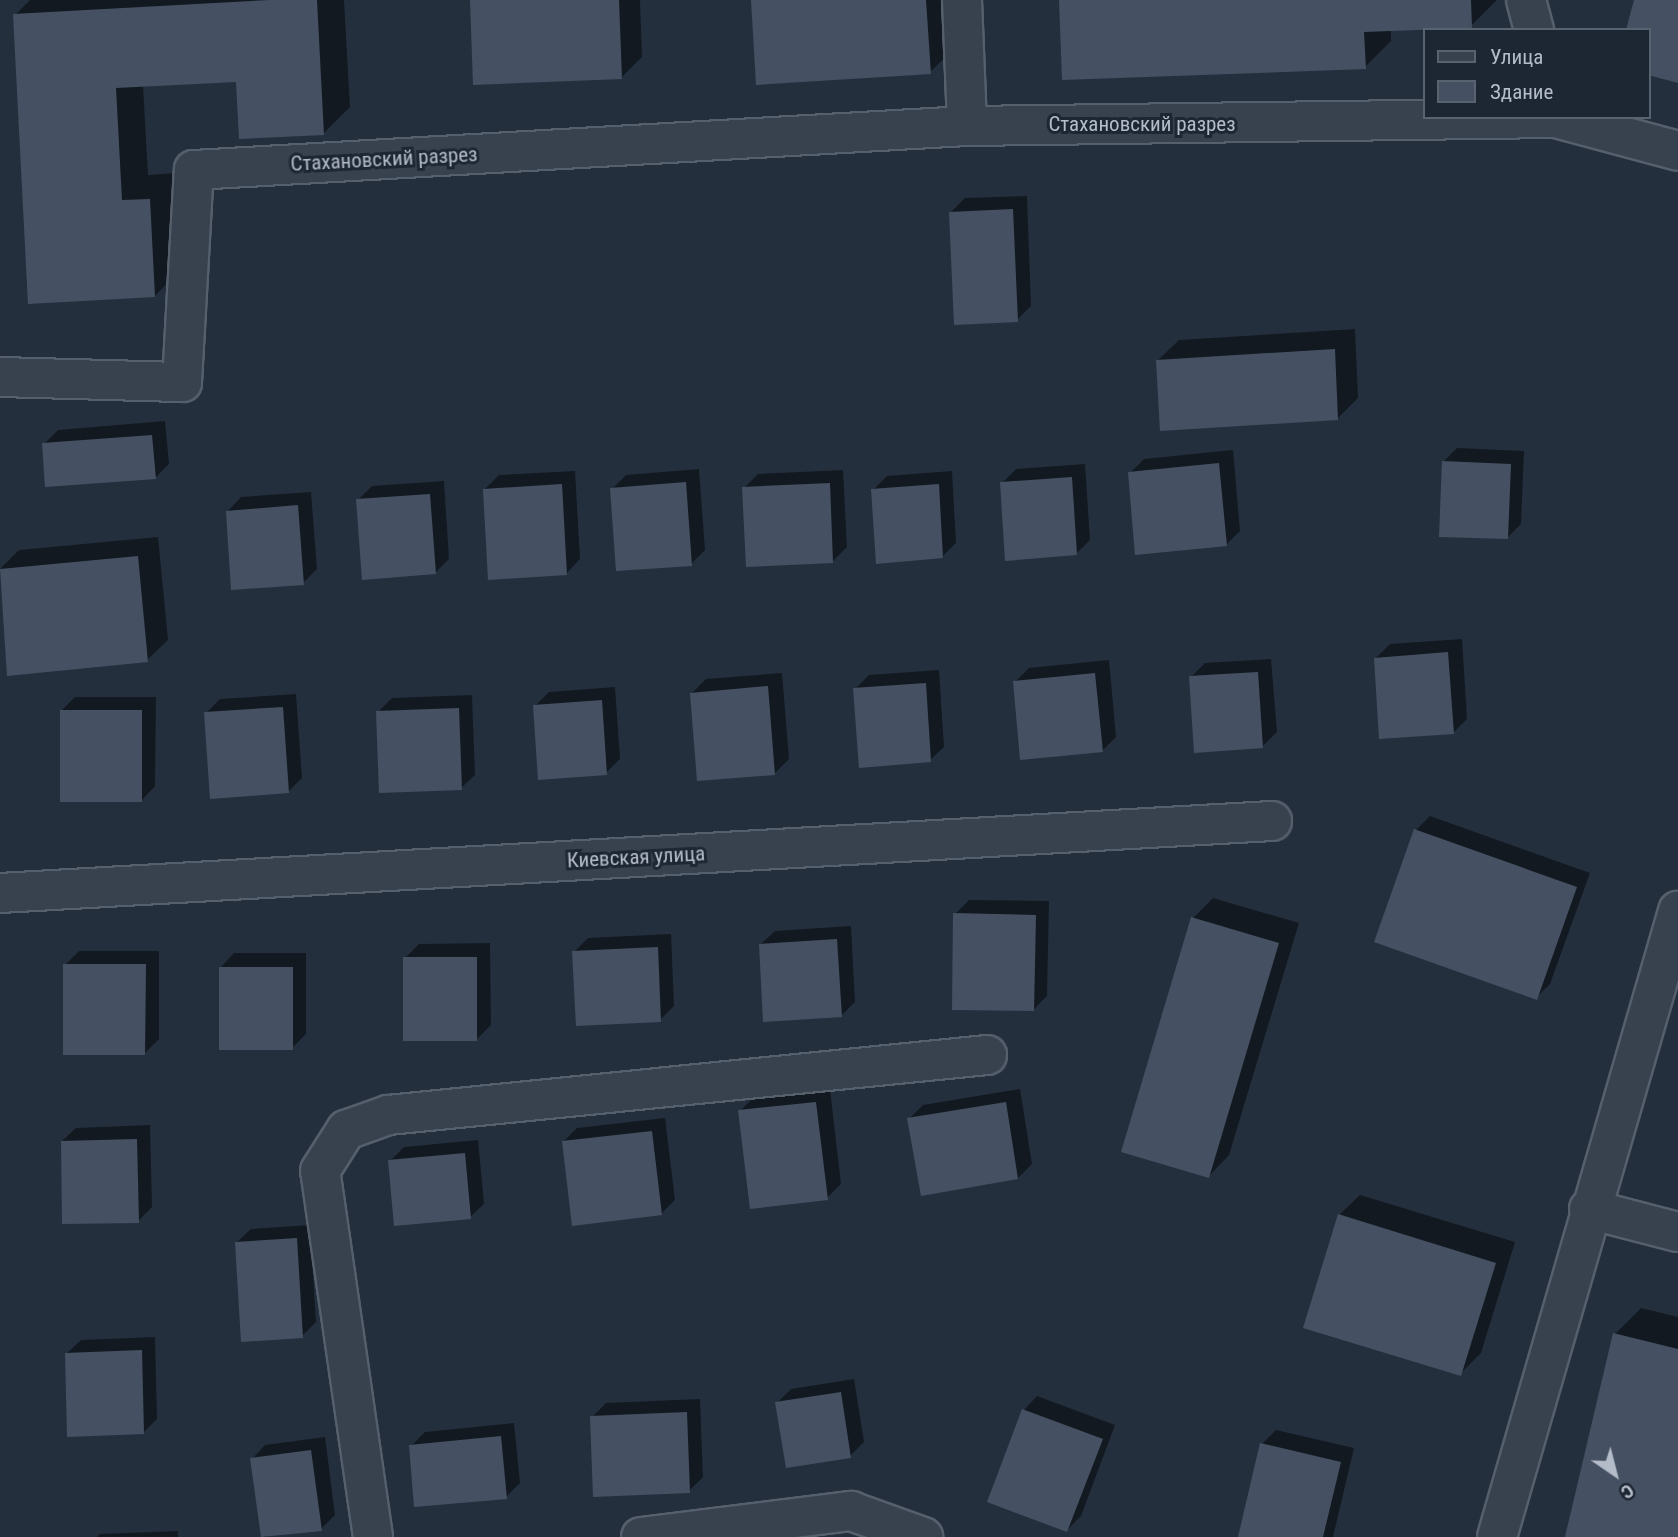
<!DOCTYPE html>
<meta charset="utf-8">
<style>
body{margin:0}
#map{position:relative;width:1678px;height:1537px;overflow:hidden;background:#242f3e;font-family:"Roboto Condensed",sans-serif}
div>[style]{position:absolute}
.shadow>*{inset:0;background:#0007}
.building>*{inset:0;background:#455162}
.roads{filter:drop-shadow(2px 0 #565f6c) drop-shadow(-2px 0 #565f6c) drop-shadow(0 2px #565f6c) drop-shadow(0 -2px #565f6c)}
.minor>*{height:38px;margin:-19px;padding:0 19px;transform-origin:19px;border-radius:19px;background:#38414e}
span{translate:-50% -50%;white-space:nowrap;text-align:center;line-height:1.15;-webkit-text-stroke:6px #1d2633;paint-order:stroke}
.street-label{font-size:21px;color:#b4bcc9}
.legend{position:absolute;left:1423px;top:28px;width:228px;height:91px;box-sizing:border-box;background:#1d2633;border:2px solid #59626f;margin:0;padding:9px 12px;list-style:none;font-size:21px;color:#b4bcc9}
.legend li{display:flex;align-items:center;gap:14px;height:35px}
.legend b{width:35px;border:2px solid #59626f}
.north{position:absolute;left:1580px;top:1439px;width:70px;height:70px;-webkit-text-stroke:5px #1d2633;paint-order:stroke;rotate:145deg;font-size:19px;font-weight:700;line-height:28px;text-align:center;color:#b4bcc9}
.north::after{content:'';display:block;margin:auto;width:24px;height:32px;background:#b4bcc9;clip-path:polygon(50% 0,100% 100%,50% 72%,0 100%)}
</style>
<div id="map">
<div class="shadow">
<i style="clip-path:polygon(30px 0,344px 0,350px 107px,324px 133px,238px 80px,143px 85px,148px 175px,176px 173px,181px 269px,155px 296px,15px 15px)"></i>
<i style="clip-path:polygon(471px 0,640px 0,642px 57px,622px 77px)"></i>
<i style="clip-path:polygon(752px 0,948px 0,951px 52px,930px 72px)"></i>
<i style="clip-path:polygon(1061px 0,1497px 0,1471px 26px,1391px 29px,1391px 41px,1365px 67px)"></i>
<i style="clip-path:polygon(1027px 196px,1031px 306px,1017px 320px,951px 212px,965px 198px)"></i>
<i style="clip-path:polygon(1355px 329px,1358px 398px,1338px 418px,1158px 360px,1179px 340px)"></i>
<i style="clip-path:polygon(165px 421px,169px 464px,155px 478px,44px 444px,58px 430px)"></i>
<i style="clip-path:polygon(1457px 448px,1524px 451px,1521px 524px,1507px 538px,1443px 462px)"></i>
<i style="clip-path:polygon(1233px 450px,1240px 531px,1226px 545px,1130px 473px,1144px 459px)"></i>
<i style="clip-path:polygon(1085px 464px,1090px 540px,1076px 554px,1002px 483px,1016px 469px)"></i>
<i style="clip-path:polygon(699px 469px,705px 550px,691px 564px,612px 489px,626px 475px)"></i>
<i style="clip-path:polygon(843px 470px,847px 547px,833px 561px,744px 488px,758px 474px)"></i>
<i style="clip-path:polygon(575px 471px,580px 559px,567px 573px,485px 489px,499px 475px)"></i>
<i style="clip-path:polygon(952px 471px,956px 543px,942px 557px,873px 490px,887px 476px)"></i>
<i style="clip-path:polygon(444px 481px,449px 559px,435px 573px,358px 500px,372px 486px)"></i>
<i style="clip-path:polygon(311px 492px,317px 569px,303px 583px,228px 511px,241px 497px)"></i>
<i style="clip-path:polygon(158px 537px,168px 640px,147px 660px,8px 674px,0 569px,19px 550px)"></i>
<i style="clip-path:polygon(1462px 639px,1467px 719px,1453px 733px,1376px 658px,1390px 644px)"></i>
<i style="clip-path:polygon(1271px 659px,1277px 732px,1263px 746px,1191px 677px,1205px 663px)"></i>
<i style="clip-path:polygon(1109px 660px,1116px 737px,1103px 750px,1015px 682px,1029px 668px)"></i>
<i style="clip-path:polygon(939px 670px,944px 747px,930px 760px,855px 689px,869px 675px)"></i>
<i style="clip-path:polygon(782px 673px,789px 759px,775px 773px,692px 693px,706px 679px)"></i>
<i style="clip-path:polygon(615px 687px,620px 759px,606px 773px,535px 706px,549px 692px)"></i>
<i style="clip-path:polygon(296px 694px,302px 778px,288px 792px,206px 713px,220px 699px)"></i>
<i style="clip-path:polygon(472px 695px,475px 775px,461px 788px,378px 712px,392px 698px)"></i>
<i style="clip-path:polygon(75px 697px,156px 697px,155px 786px,142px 800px,61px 711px)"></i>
<i style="clip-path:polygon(1430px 816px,1590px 873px,1550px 984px,1536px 998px,1416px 830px)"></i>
<i style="clip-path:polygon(1213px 898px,1299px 923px,1229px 1155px,1209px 1176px,1193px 918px)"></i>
<i style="clip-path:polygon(969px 900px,1049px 901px,1047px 996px,1033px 1010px,955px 914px)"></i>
<i style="clip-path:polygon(851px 926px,855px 1002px,841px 1016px,761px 944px,775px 931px)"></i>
<i style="clip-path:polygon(671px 934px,674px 1006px,660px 1020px,574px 952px,588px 938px)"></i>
<i style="clip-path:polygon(490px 943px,491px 1025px,477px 1039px,405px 958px,419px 944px)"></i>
<i style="clip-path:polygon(79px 951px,159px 951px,159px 1039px,145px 1053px,65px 965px)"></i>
<i style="clip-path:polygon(234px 953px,306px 953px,306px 1034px,292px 1048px,221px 967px)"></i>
<i style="clip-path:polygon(830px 1089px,841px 1184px,827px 1198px,740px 1111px,754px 1097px)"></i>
<i style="clip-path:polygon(1020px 1089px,1032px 1164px,1018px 1178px,909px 1119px,923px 1105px)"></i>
<i style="clip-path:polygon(665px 1118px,675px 1200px,661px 1214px,564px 1141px,577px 1128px)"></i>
<i style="clip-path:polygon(150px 1125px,152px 1207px,138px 1221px,62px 1141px,76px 1128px)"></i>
<i style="clip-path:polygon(478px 1140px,484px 1204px,470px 1217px,390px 1161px,404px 1147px)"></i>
<i style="clip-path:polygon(1360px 1195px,1515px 1242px,1481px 1353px,1460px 1374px,1339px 1215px)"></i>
<i style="clip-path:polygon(310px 1225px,316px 1322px,302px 1336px,237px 1242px,251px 1229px)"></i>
<i style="clip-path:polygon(1641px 1308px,1678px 1317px,1678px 1537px,1567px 1537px,1615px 1334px)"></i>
<i style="clip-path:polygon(155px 1337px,157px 1419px,143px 1433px,67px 1353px,81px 1340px)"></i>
<i style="clip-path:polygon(854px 1379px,864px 1442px,850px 1456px,777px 1403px,791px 1389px)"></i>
<i style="clip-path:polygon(1037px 1396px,1115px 1425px,1081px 1516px,1067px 1530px,1024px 1410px)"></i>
<i style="clip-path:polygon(700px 1399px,703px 1477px,689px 1491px,592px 1417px,606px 1403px)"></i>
<i style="clip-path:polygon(514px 1423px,520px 1483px,506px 1497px,411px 1446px,425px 1432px)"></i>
<i style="clip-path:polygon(1276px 1430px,1354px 1448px,1333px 1537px,1240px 1537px,1262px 1444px)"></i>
<i style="clip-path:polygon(325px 1437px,335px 1515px,321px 1529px,263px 1537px,252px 1459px,265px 1445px)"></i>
<i style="clip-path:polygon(178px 1531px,178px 1537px,97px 1537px,100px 1534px)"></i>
</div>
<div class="building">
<i style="clip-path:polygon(270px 0,317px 0,324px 135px,239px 139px,236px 82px,116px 88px,122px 200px,150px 199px,155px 297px,28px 304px,13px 14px)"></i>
<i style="clip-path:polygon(470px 0,619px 0,622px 79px,473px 85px)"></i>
<i style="clip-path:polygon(751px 0,926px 0,931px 74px,756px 85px)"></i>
<i style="clip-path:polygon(1059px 0,1471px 0,1472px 28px,1364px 32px,1366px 69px,1062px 80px)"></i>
<i style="clip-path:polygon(1634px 0,1678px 0,1678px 83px,1648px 75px,1648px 30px,1626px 30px)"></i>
<i style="clip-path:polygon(1013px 209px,1018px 322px,954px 325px,949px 212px)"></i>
<i style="clip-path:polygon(1335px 349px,1338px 420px,1160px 431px,1156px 360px)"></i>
<i style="clip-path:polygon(152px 435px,156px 479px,45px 487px,42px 443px)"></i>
<i style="clip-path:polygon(1442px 461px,1511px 464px,1508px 539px,1439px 537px)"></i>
<i style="clip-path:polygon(1219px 463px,1227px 546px,1135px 555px,1128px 472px)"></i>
<i style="clip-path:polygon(1072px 477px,1077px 555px,1005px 561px,1000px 482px)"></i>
<i style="clip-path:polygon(686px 482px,692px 566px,616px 571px,610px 488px)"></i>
<i style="clip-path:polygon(830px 483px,833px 563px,746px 567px,742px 487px)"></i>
<i style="clip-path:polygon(562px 484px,567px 575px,488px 580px,483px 489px)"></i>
<i style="clip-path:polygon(939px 484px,943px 558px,876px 564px,871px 489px)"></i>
<i style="clip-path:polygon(430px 494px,436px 574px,362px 580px,356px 499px)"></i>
<i style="clip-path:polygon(298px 505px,304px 585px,231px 590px,226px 511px)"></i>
<i style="clip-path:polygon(138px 556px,148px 662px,7px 676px,0 569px)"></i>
<i style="clip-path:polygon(1448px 652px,1454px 734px,1379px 739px,1374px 658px)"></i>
<i style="clip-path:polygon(1258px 672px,1263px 748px,1194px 753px,1189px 676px)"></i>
<i style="clip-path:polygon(1095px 673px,1103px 752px,1020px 760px,1013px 681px)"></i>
<i style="clip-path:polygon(926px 683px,931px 762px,859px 768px,853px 688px)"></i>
<i style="clip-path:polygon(768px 686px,775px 775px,697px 781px,690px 693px)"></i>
<i style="clip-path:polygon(602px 700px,607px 775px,538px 780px,533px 705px)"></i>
<i style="clip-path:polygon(283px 707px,289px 793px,210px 799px,204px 712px)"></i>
<i style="clip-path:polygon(459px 708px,462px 790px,379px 793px,376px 711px)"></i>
<i style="clip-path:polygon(60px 710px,142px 710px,142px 802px,60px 802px)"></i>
<i style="clip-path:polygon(1414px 829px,1577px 887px,1537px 1000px,1374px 942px)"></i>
<i style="clip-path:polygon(953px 913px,1036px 915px,1034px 1011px,952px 1010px)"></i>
<i style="clip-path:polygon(1191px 917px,1279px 943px,1209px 1178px,1121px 1152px)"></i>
<i style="clip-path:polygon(837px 939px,842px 1017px,763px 1022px,759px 944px)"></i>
<i style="clip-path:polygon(658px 947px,661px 1022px,576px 1026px,572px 951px)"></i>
<i style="clip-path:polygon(403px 957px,477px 957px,477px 1041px,403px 1041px)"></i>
<i style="clip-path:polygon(63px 964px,146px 964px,145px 1055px,63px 1055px)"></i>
<i style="clip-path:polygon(219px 967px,293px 967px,293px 1050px,219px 1050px)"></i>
<i style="clip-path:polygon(816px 1102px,828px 1200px,750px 1209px,738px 1110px)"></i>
<i style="clip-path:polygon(1006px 1102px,1018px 1179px,921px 1196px,907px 1118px)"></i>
<i style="clip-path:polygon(652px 1131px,662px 1215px,572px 1226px,562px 1141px)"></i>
<i style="clip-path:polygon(137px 1139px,139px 1223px,62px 1224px,61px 1141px)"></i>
<i style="clip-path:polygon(465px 1153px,471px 1219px,394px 1226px,388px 1160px)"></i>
<i style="clip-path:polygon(1338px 1214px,1496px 1263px,1461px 1376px,1303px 1328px)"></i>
<i style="clip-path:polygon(297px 1238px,303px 1338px,241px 1342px,235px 1242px)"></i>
<i style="clip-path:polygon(1613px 1333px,1678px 1349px,1678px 1537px,1565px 1537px)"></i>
<i style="clip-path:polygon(142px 1350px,144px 1434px,67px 1437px,65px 1353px)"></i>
<i style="clip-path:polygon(841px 1392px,851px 1458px,786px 1468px,775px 1402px)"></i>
<i style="clip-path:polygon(1022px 1409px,1103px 1439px,1067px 1532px,987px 1502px)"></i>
<i style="clip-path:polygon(687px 1412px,690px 1493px,593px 1497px,590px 1416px)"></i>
<i style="clip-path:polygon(501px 1436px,507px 1499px,414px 1507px,409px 1445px)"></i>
<i style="clip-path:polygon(1260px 1443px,1341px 1462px,1323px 1537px,1238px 1537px)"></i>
<i style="clip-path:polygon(311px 1450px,322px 1531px,261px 1537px,250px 1458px)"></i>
</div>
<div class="roads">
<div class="minor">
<i style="left:962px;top:0;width:126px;rotate:87.7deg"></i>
<i style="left:1526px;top:0;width:31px;rotate:75deg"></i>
<i style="left:0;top:377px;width:182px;rotate:1.6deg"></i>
<i style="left:182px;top:382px;width:212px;rotate:-86.8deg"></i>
<i style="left:194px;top:170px;width:774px;rotate:-3.26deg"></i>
<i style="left:967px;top:126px;width:589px;rotate:-0.78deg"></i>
<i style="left:1556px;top:118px;width:126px;rotate:15.1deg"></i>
<i style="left:0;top:893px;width:1274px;rotate:-3.24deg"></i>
<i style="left:1589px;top:1209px;width:92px;rotate:14.5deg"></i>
<i style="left:373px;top:1537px;width:370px;rotate:-98.2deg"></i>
<i style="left:320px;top:1171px;width:49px;rotate:-57.6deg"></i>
<i style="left:346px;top:1130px;width:45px;rotate:-19.7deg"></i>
<i style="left:388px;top:1115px;width:602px;rotate:-5.72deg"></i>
<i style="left:641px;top:1537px;width:212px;rotate:-7.1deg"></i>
<i style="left:851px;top:1511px;width:77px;rotate:19.9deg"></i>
<i style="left:1497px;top:1537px;width:652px;rotate:-73.87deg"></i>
</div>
</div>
<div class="street-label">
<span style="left:1142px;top:124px">Стахановский разрез</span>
<span style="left:384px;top:159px;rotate:-3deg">Стахановский разрез</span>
<span style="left:636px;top:857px;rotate:-3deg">Киевская улица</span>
</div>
<ul class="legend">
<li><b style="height:9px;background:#38414e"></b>Улица</li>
<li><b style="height:19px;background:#455162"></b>Здание</li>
</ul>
<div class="north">С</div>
</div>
